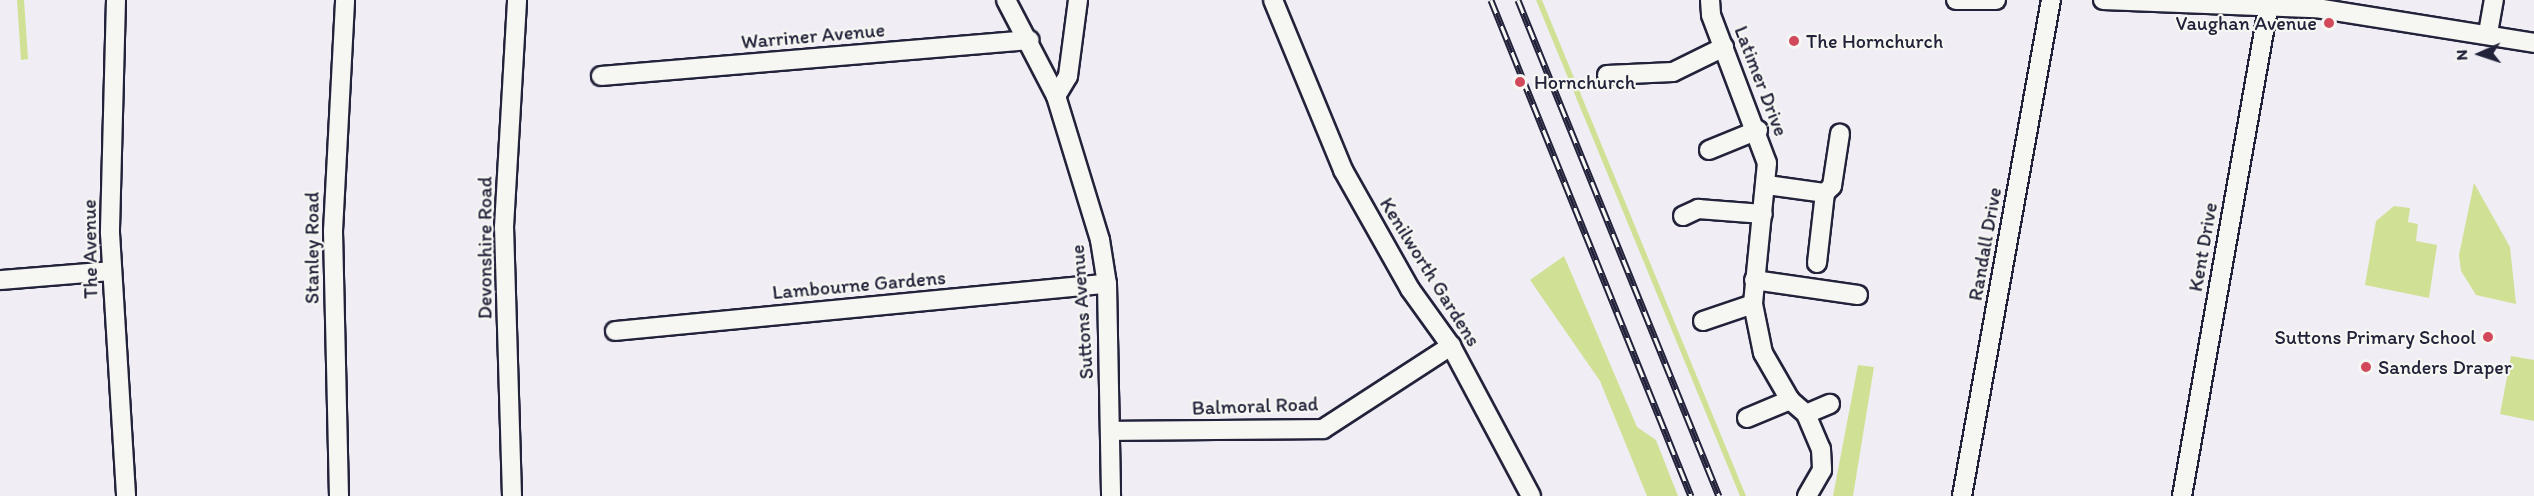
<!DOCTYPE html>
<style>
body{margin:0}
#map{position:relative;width:2534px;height:496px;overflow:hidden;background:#f0edf4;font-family:Itim,sans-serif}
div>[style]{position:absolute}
.green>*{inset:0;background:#d0e195}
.roads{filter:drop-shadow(2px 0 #22223b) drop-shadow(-2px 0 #22223b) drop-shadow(0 2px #22223b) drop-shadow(0 -2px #22223b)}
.minor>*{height:18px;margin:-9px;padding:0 9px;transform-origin:9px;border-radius:9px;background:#f6f6f2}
.rail>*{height:7px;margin-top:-3.5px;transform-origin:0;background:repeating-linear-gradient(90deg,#f6f6f2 0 14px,#22223b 0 28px);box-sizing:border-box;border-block:2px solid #22223b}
.dots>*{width:16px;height:16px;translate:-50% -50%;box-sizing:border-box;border:3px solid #f6f6f2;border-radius:50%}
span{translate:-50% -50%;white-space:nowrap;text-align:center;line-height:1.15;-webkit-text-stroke:4.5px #f6f6f2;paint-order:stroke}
.poi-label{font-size:20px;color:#22223b}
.right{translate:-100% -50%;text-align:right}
.left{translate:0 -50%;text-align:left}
.street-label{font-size:20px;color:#22223b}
.north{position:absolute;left:2450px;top:24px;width:60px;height:60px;-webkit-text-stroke:4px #f6f6f2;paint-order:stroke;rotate:267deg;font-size:16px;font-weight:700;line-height:24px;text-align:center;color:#22223b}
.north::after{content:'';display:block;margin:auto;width:21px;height:27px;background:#22223b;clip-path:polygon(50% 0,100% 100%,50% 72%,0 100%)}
</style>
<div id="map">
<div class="green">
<i style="clip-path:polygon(17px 0,24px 0,28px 59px,21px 60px)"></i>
<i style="clip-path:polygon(1536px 0,1542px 0,1746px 496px,1740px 496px)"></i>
<i style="clip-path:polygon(2474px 183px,2510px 247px,2516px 304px,2476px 295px,2461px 271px,2459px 255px)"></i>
<i style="clip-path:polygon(2394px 206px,2410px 208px,2408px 222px,2418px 224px,2416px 241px,2437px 245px,2429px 298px,2365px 285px,2376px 221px)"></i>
<i style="clip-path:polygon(1564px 256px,1637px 427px,1656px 440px,1678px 496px,1647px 496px,1600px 381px,1530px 280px)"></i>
<i style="clip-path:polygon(2511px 356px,2534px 360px,2534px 421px,2500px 414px)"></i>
<i style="clip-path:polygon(1858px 365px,1874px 367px,1853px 496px,1833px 496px)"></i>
</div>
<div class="roads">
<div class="minor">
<i style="left:116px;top:0;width:233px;rotate:91.5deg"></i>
<i style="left:110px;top:233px;width:263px;rotate:86.5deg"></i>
<i style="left:1006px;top:0;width:108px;rotate:62.5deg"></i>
<i style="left:1056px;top:96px;width:151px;rotate:73deg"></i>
<i style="left:1100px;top:240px;width:45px;rotate:81deg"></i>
<i style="left:1107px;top:284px;width:212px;rotate:88.9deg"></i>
<i style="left:1273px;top:0;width:184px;rotate:67.6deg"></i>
<i style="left:1343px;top:170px;width:137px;rotate:60.6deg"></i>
<i style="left:1410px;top:289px;width:70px;rotate:54.3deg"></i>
<i style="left:1451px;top:346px;width:170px;rotate:61.9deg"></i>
<i style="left:1710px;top:0;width:15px;rotate:86deg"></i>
<i style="left:1711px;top:15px;width:158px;rotate:69.3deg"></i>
<i style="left:1767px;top:163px;width:142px;rotate:95.7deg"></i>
<i style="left:1753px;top:304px;width:50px;rotate:78.5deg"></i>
<i style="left:1763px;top:353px;width:54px;rotate:60.1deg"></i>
<i style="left:1790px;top:400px;width:21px;rotate:41deg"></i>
<i style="left:1806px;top:414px;width:38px;rotate:67deg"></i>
<i style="left:1821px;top:449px;width:21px;rotate:87deg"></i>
<i style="left:1822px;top:470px;width:30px;rotate:120deg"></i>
<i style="left:1956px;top:0;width:40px"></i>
<i style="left:2103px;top:0;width:213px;rotate:2.2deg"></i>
<i style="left:2316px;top:8px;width:221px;rotate:9.1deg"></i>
<i style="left:2488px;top:33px;width:34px;rotate:-80deg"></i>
<i style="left:1607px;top:75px;width:66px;rotate:-2.6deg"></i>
<i style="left:1673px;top:72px;width:57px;rotate:-26.1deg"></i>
<i style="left:601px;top:76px;width:430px;rotate:-4.8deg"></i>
<i style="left:1056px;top:96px;width:23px;rotate:-59deg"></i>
<i style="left:1068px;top:76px;width:77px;rotate:-82.5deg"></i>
<i style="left:1709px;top:150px;width:53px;rotate:-22.2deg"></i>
<i style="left:1767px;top:185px;width:59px;rotate:7.9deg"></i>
<i style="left:1683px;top:216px;width:17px;rotate:-25deg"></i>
<i style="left:1698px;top:209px;width:65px;rotate:4.4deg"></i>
<i style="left:1817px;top:263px;width:70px;rotate:-83.5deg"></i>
<i style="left:1825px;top:193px;width:10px;rotate:-45deg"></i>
<i style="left:1832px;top:186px;width:53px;rotate:-81.3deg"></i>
<i style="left:0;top:280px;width:111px;rotate:-4.6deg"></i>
<i style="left:1754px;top:280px;width:105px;rotate:8.2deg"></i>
<i style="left:1703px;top:321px;width:53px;rotate:-18.8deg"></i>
<i style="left:615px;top:331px;width:494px;rotate:-5.5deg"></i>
<i style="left:1806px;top:414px;width:26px;rotate:-23deg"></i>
<i style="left:1747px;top:418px;width:47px;rotate:-22.7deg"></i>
<i style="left:1110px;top:431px;width:213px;rotate:-0.5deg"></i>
<i style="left:1323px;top:429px;width:153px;rotate:-33deg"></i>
<i style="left:339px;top:496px;width:265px;rotate:-91.3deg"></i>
<i style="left:333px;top:231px;width:231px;rotate:-87deg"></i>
<i style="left:512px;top:496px;width:269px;rotate:-91.7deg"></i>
<i style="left:504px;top:227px;width:227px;rotate:-86.7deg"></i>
<i style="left:1962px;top:496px;width:504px;rotate:-79.83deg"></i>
<i style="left:2182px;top:496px;width:497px;rotate:-80deg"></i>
</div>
</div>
<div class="rail">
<i style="left:1491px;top:0;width:535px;rotate:68.04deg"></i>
<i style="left:1518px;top:0;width:535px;rotate:67.94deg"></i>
</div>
<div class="dots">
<i style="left:2329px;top:23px;background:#d1495b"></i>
<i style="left:1794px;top:41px;background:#d1495b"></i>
<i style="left:1520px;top:82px;background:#d1495b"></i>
<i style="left:2488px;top:337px;background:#d1495b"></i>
<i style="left:2366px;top:367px;background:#d1495b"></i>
</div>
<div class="poi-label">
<span class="right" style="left:2317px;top:23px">Vaughan Avenue</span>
<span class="left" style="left:1806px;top:41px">The Hornchurch</span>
<span class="left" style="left:1534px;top:82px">Hornchurch</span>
<span class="right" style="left:2476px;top:337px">Suttons Primary School</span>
<span class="left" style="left:2378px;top:367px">Sanders Draper</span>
</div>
<div class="street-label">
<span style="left:813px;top:36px;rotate:-5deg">Warriner Avenue</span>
<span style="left:1761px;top:81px;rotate:69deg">Latimer Drive</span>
<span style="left:1985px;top:244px;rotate:-80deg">Randall Drive</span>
<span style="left:2203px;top:247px;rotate:-80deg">Kent Drive</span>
<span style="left:312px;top:248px;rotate:-90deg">Stanley Road</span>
<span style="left:485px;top:248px;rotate:-90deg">Devonshire Road</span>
<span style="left:90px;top:249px;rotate:-91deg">The Avenue</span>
<span style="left:1430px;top:272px;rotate:58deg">Kenilworth Gardens</span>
<span style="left:859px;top:285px;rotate:-5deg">Lambourne Gardens</span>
<span style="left:1082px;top:312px;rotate:-94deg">Suttons Avenue</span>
<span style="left:1255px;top:406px;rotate:-2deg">Balmoral Road</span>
</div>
<div class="north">N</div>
</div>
